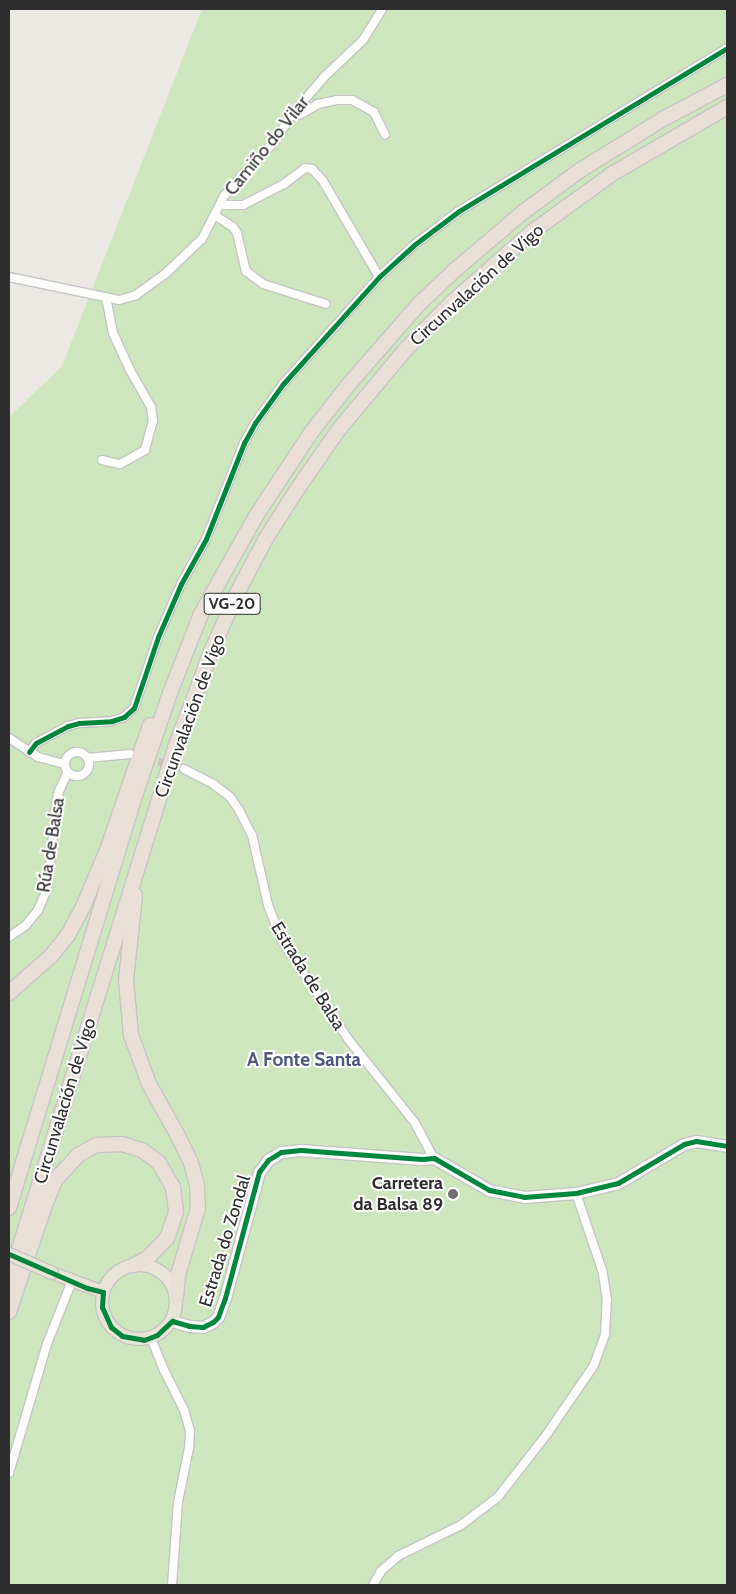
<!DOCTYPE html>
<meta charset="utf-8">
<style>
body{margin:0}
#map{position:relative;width:736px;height:1594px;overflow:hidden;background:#ece8e4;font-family:Cabin,sans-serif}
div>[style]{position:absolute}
.green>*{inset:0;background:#cee6be}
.street-tunnel>*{height:8px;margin-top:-4px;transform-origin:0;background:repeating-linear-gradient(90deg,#c6c3c0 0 8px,transparent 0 12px)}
.roads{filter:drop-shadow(1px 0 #c5c4c5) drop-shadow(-1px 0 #c5c4c5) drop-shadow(0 1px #c5c4c5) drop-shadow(0 -1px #c5c4c5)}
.street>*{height:8px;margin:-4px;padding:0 4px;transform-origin:4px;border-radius:4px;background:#fcfcfb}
.street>.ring{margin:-4px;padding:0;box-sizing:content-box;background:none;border:8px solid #fcfcfb;border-radius:50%}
.secondary>*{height:11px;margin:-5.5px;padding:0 5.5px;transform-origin:5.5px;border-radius:5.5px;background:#fcfcfb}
.primary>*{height:12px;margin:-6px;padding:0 6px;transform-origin:6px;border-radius:6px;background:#e8e4d6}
.primary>.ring{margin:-6px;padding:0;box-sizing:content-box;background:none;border:12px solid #e8e4d6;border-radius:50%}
.highway>*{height:14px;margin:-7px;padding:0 7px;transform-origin:7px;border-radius:7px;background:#eadfd6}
.bridges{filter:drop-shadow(1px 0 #c6c5c4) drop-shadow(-1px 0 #c6c5c4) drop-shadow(0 1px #c6c5c4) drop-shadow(0 -1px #c6c5c4)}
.primary-bridge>*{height:12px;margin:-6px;padding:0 6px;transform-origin:6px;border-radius:6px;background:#e8e4d6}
.cycleway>*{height:5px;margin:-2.5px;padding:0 2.5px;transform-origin:2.5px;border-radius:2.5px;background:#00873e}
.dots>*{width:14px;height:14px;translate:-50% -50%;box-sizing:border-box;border:2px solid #fff;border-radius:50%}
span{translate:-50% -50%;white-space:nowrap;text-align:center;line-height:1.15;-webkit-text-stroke:4px #fff;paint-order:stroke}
.shield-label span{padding:1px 4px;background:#fff;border:1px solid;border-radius:4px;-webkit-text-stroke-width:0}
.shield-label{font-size:16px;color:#2e2e2e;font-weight:700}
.street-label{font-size:18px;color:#2e2e2e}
.poi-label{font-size:18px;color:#2e2e2e;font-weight:700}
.right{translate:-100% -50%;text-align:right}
.neighbourhood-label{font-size:19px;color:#4d5680;font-weight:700}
.frame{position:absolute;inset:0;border:10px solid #2e2e2e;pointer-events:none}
</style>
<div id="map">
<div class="green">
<i style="clip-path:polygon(202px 9px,727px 9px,727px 1585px,9px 1585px,9px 417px,62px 366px)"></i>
</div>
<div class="street-tunnel">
<i style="left:147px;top:758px;width:39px;rotate:17deg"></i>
</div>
<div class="roads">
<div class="street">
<i style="left:295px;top:111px;width:5px;rotate:53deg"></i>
<i style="left:298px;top:115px;width:3px;rotate:-18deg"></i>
<i style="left:301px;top:114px;width:20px;rotate:-30deg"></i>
<i style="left:318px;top:104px;width:19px;rotate:-12deg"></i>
<i style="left:337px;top:100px;width:15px"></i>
<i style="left:352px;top:100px;width:25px;rotate:29deg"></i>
<i style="left:374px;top:112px;width:25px;rotate:64deg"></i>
<i style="left:221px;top:205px;width:22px"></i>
<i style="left:243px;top:205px;width:46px;rotate:-27.1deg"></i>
<i style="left:284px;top:184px;width:26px;rotate:-37deg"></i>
<i style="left:305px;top:168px;width:7px;rotate:8deg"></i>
<i style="left:312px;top:169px;width:16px;rotate:47deg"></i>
<i style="left:323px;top:181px;width:111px;rotate:59.7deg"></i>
<i style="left:216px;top:216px;width:20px;rotate:33deg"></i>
<i style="left:233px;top:227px;width:7px;rotate:56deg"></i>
<i style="left:237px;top:233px;width:39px;rotate:77deg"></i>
<i style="left:246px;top:271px;width:21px;rotate:37deg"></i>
<i style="left:263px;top:284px;width:66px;rotate:17.6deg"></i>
<i style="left:9px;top:277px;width:112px;rotate:11.8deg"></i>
<i style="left:119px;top:300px;width:18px;rotate:-16deg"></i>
<i style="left:136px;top:295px;width:34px;rotate:-36deg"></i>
<i style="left:164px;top:275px;width:52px;rotate:-43.5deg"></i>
<i style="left:202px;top:239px;width:48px;rotate:-62.9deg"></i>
<i style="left:224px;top:196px;width:74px;rotate:-47.2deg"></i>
<i style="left:274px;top:142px;width:37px;rotate:-56deg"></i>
<i style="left:295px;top:111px;width:45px;rotate:-49.5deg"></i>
<i style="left:324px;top:77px;width:54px;rotate:-43.5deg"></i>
<i style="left:363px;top:40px;width:36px;rotate:-58deg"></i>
<i style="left:102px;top:460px;width:18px;rotate:13deg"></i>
<i style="left:120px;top:464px;width:29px;rotate:-29deg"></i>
<i style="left:145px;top:450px;width:30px;rotate:-75deg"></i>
<i style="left:153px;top:421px;width:14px;rotate:-98deg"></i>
<i style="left:151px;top:407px;width:43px;rotate:-119.6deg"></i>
<i style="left:130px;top:370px;width:41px;rotate:-114.7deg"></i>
<i style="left:113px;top:333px;width:36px;rotate:-101deg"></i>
<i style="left:9px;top:738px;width:35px;rotate:33deg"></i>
<i style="left:38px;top:757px;width:28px;rotate:15deg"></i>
<i style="left:29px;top:752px;width:11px;rotate:-52deg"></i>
<i style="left:36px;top:743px;width:36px;rotate:-28deg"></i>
<i style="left:68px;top:726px;width:11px;rotate:-15deg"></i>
<i style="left:79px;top:723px;width:33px;rotate:-3deg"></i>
<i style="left:112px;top:721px;width:13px;rotate:-18deg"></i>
<i style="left:124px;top:717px;width:13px;rotate:-42deg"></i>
<i style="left:134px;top:708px;width:75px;rotate:-71.3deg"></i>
<i style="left:158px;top:637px;width:58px;rotate:-66.5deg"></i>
<i style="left:181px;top:584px;width:51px;rotate:-60.9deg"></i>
<i style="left:206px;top:539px;width:103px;rotate:-68.4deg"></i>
<i style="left:244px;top:443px;width:23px;rotate:-61deg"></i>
<i style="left:255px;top:423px;width:48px;rotate:-54.3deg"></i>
<i style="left:283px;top:384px;width:144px;rotate:-48.1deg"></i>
<i style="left:379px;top:277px;width:47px;rotate:-42.4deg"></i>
<i style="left:414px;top:245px;width:56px;rotate:-37.1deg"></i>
<i style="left:459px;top:211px;width:314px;rotate:-31.3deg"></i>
<i class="ring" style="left:65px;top:752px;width:16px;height:16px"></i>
<i style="left:88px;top:758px;width:42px;rotate:-5.4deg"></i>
<i style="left:184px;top:769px;width:33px;rotate:27deg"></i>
<i style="left:213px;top:784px;width:21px;rotate:37deg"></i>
<i style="left:230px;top:797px;width:16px;rotate:55deg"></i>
<i style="left:239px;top:810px;width:28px;rotate:63deg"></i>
<i style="left:252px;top:835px;width:72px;rotate:77.1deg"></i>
<i style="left:268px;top:905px;width:39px;rotate:69deg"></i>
<i style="left:282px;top:941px;width:118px;rotate:56deg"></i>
<i style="left:348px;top:1039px;width:107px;rotate:51.4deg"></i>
<i style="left:415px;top:1123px;width:40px;rotate:62deg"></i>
<i style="left:9px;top:937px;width:21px;rotate:-35deg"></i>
<i style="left:26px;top:925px;width:19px;rotate:-51deg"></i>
<i style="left:38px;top:910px;width:20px;rotate:-66deg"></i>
<i style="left:46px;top:892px;width:17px;rotate:-80deg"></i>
<i style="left:49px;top:875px;width:72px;rotate:-84.4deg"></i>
<i style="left:56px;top:803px;width:12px;rotate:-76deg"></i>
<i style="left:59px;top:791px;width:21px;rotate:-65deg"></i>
<i style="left:151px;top:1338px;width:35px;rotate:68deg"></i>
<i style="left:164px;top:1370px;width:45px;rotate:63.4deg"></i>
<i style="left:184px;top:1410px;width:22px;rotate:74deg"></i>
<i style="left:190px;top:1431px;width:17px;rotate:93deg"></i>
<i style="left:189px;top:1448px;width:55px;rotate:101.5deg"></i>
<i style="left:178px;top:1502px;width:83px;rotate:94.1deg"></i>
<i style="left:9px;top:1473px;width:134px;rotate:-73.6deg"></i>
<i style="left:47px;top:1344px;width:68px;rotate:-68.4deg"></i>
<i style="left:373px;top:1585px;width:16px;rotate:-60deg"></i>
<i style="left:381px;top:1571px;width:23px;rotate:-41deg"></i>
<i style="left:398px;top:1556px;width:70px;rotate:-26.2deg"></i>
<i style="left:461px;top:1525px;width:46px;rotate:-37.1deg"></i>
<i style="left:498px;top:1497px;width:80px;rotate:-52.1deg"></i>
<i style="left:547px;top:1434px;width:83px;rotate:-55.7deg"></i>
<i style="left:594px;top:1365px;width:33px;rotate:-70deg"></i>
<i style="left:605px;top:1334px;width:34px;rotate:-87deg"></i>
<i style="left:607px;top:1300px;width:30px;rotate:-99deg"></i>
<i style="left:602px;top:1270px;width:81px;rotate:-108.7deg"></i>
</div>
<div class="secondary">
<i style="left:172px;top:1321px;width:18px;rotate:16deg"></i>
<i style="left:189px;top:1326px;width:14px;rotate:4deg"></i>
<i style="left:203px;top:1327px;width:11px;rotate:-27deg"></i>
<i style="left:213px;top:1322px;width:7px;rotate:-45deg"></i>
<i style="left:218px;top:1317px;width:20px;rotate:-70deg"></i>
<i style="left:225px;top:1298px;width:131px;rotate:-74.9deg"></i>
<i style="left:259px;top:1172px;width:15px;rotate:-53deg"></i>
<i style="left:268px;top:1160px;width:15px;rotate:-32deg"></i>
<i style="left:281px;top:1152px;width:20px;rotate:-6deg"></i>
<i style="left:301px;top:1150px;width:121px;rotate:4.3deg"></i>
<i style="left:422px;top:1159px;width:12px;rotate:-5deg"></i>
<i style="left:434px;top:1158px;width:64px;rotate:30.2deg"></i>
<i style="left:489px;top:1190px;width:36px;rotate:11deg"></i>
<i style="left:524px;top:1197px;width:52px;rotate:-4.4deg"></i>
<i style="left:576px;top:1193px;width:43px;rotate:-13.4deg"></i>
<i style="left:618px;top:1183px;width:77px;rotate:-30.6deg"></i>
<i style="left:684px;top:1144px;width:12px;rotate:-14deg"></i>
<i style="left:696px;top:1141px;width:31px;rotate:9deg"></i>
</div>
<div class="primary">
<i class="ring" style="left:102px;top:1265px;width:62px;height:62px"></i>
<i style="left:52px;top:1273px;width:54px;rotate:20.4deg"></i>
</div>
<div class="highway">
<i style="left:135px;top:895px;width:86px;rotate:96deg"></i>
<i style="left:126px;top:981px;width:54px;rotate:84.7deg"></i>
<i style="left:131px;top:1035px;width:52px;rotate:69.8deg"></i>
<i style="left:149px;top:1084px;width:57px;rotate:60.8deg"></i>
<i style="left:177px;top:1134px;width:32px;rotate:64deg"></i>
<i style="left:191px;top:1163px;width:23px;rotate:75deg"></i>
<i style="left:197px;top:1185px;width:23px;rotate:88deg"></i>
<i style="left:198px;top:1208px;width:70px;rotate:106.6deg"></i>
<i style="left:178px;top:1275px;width:21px;rotate:95deg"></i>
<i style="left:9px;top:993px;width:56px;rotate:-41.4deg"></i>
<i style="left:51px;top:956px;width:27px;rotate:-51deg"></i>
<i style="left:68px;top:935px;width:32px;rotate:-62deg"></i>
<i style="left:83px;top:907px;width:62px;rotate:-67.2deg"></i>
<i style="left:107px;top:850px;width:132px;rotate:-71deg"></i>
<i style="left:9px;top:1208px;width:437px;rotate:-73deg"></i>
<i style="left:137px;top:790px;width:102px;rotate:-71.2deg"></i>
<i style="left:170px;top:693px;width:85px;rotate:-68.6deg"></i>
<i style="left:201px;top:614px;width:112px;rotate:-60.7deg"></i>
<i style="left:256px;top:516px;width:98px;rotate:-56.6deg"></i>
<i style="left:310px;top:434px;width:63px;rotate:-52deg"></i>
<i style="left:349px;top:384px;width:106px;rotate:-48.8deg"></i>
<i style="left:419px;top:304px;width:50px;rotate:-43.4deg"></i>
<i style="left:455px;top:270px;width:88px;rotate:-40.4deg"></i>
<i style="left:522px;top:213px;width:71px;rotate:-36.4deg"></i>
<i style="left:579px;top:171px;width:99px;rotate:-31.8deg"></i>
<i style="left:663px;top:119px;width:72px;rotate:-28deg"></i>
<i style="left:9px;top:1281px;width:558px;rotate:-72.7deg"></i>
<i style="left:175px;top:748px;width:103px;rotate:-69.4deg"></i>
<i style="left:211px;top:652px;width:60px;rotate:-66.4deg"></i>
<i style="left:235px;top:597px;width:64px;rotate:-62.2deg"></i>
<i style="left:265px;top:540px;width:58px;rotate:-57.7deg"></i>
<i style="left:296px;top:491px;width:77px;rotate:-55.1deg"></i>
<i style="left:340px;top:428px;width:104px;rotate:-50.1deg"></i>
<i style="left:407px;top:348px;width:63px;rotate:-45.6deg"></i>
<i style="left:451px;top:303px;width:108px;rotate:-41.2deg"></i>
<i style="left:532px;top:232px;width:99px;rotate:-35.9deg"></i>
<i style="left:612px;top:174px;width:133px;rotate:-30.2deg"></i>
<i style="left:9px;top:1312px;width:110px;rotate:-71.4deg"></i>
<i style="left:44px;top:1208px;width:31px;rotate:-68deg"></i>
<i style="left:56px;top:1179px;width:33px;rotate:-47deg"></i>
<i style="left:78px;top:1155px;width:21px;rotate:-29deg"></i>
<i style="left:96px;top:1145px;width:26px;rotate:-2deg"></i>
<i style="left:122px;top:1144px;width:21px;rotate:17deg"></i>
<i style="left:142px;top:1150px;width:21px;rotate:37deg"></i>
<i style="left:159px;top:1163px;width:28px;rotate:60deg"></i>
<i style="left:173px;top:1187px;width:25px;rotate:83deg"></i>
<i style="left:176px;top:1212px;width:28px;rotate:109deg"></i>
<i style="left:167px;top:1238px;width:28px;rotate:134deg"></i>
<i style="left:148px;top:1258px;width:16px;rotate:153deg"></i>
</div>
</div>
<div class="bridges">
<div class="primary-bridge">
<i style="left:9px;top:1254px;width:47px;rotate:23.8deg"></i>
</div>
</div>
<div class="cycleway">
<i style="left:29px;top:752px;width:11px;rotate:-52deg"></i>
<i style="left:36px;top:743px;width:36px;rotate:-28deg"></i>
<i style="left:68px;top:726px;width:11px;rotate:-15deg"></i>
<i style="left:79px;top:723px;width:33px;rotate:-3deg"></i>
<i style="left:112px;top:721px;width:13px;rotate:-18deg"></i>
<i style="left:124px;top:717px;width:13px;rotate:-42deg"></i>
<i style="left:134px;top:708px;width:75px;rotate:-71.3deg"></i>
<i style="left:158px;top:637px;width:58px;rotate:-66.5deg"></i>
<i style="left:181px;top:584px;width:51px;rotate:-60.9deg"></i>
<i style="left:206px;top:539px;width:103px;rotate:-68.4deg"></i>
<i style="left:244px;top:443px;width:23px;rotate:-61deg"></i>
<i style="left:255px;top:423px;width:48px;rotate:-54.3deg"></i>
<i style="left:283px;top:384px;width:144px;rotate:-48.1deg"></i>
<i style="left:379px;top:277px;width:47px;rotate:-42.4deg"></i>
<i style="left:414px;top:245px;width:56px;rotate:-37.1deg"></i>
<i style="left:459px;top:211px;width:314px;rotate:-31.3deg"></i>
<i style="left:9px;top:1254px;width:85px;rotate:23.6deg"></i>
<i style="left:87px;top:1288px;width:16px;rotate:14deg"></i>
<i style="left:103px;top:1292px;width:15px;rotate:94deg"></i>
<i style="left:102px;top:1307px;width:22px;rotate:66deg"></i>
<i style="left:111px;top:1327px;width:14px;rotate:39deg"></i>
<i style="left:122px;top:1336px;width:22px;rotate:10deg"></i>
<i style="left:144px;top:1340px;width:14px;rotate:-21deg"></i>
<i style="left:157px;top:1335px;width:21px;rotate:-43deg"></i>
<i style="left:172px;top:1321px;width:18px;rotate:16deg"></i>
<i style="left:189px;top:1326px;width:14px;rotate:4deg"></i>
<i style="left:203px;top:1327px;width:11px;rotate:-27deg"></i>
<i style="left:213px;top:1322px;width:7px;rotate:-45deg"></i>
<i style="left:218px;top:1317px;width:20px;rotate:-70deg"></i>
<i style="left:225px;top:1298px;width:131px;rotate:-74.9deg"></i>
<i style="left:259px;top:1172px;width:15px;rotate:-53deg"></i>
<i style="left:268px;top:1160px;width:15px;rotate:-32deg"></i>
<i style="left:281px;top:1152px;width:20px;rotate:-6deg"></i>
<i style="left:301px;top:1150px;width:121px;rotate:4.3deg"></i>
<i style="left:422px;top:1159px;width:12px;rotate:-5deg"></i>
<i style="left:434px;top:1158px;width:64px;rotate:30.2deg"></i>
<i style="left:489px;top:1190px;width:36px;rotate:11deg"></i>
<i style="left:524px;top:1197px;width:52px;rotate:-4.4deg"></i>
<i style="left:576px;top:1193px;width:43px;rotate:-13.4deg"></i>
<i style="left:618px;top:1183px;width:77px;rotate:-30.6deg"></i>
<i style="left:684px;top:1144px;width:12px;rotate:-14deg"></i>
<i style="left:696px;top:1141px;width:31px;rotate:9deg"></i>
</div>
<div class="dots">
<i style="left:453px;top:1194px;background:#706f6e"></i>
</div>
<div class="shield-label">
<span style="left:232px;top:604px">VG-20</span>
</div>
<div class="street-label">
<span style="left:267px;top:146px;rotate:-51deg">Camiño do Vilar</span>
<span style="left:477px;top:285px;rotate:-42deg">Circunvalación de Vigo</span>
<span style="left:190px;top:716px;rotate:-70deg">Circunvalación de Vigo</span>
<span style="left:51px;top:845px;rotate:-81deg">Rúa de Balsa</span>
<span style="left:308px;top:976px;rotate:58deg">Estrada de Balsa</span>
<span style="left:65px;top:1101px;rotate:-73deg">Circunvalación de Vigo</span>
<span style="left:225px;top:1241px;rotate:-73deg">Estrada do Zondal</span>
</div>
<div class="poi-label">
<span class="right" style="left:443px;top:1194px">Carretera<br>da Balsa 89</span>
</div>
<div class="neighbourhood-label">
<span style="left:304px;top:1060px">A Fonte Santa</span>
</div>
<div class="frame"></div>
</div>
